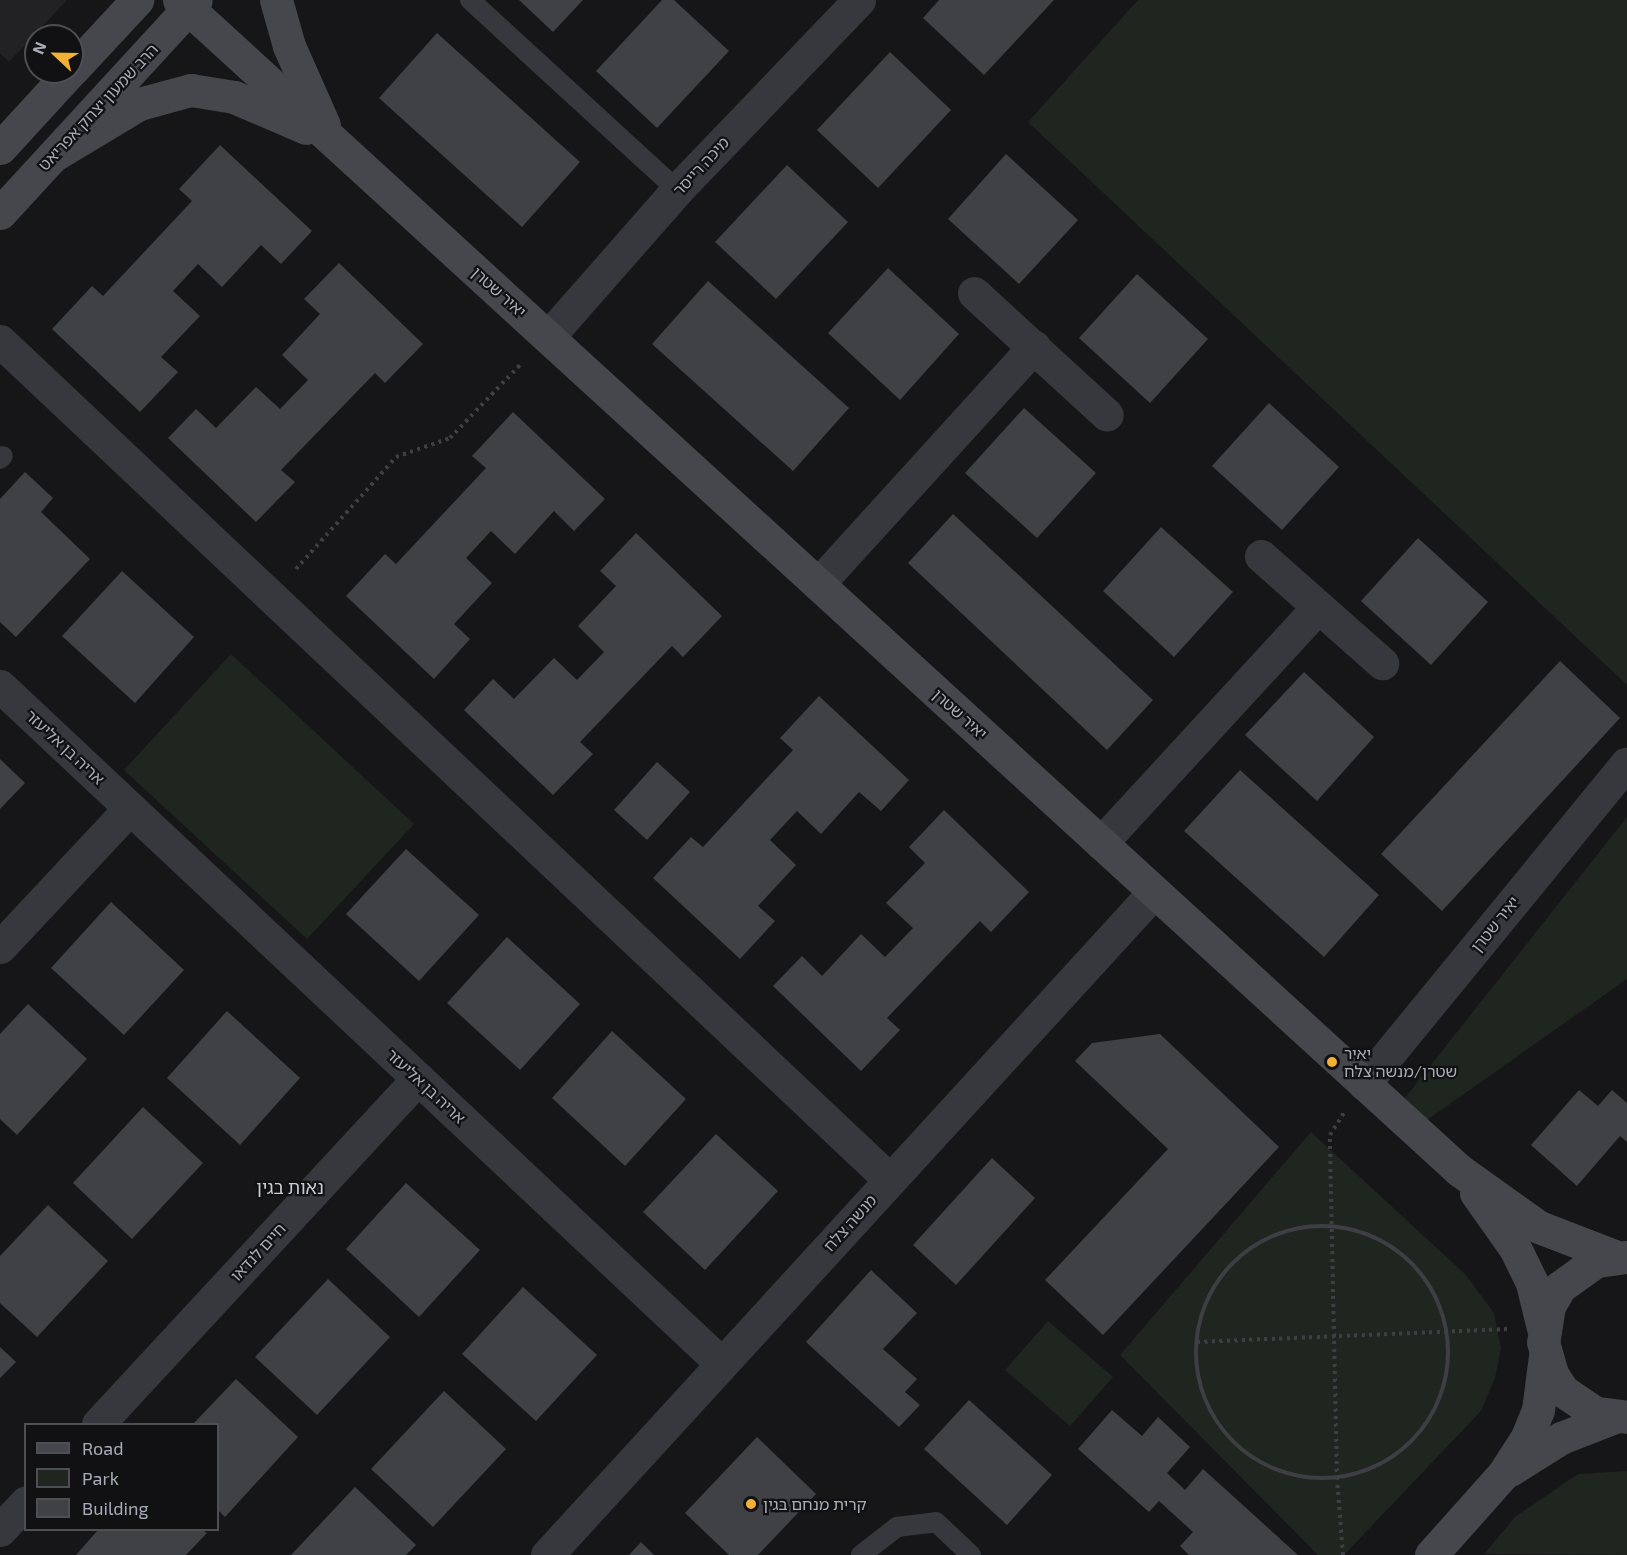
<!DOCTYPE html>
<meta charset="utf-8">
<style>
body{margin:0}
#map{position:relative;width:1627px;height:1555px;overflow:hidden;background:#161618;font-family:"Exo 2","Noto Sans Hebrew",sans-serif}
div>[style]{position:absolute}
.built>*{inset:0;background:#222225}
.green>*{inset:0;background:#1e261f}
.building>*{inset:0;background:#404145}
.path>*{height:4px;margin-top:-2px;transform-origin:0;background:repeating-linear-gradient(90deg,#3d3f44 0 3px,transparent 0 7.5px)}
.path>.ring{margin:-2px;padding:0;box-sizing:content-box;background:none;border:4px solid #3d3f44;border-radius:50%}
.lane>*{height:20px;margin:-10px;padding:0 10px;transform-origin:10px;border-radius:10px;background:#37383d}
.street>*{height:33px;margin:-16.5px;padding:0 16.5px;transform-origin:16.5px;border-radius:16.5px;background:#37383d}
.secondary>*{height:33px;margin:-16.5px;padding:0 16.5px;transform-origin:16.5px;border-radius:16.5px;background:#45474d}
.dots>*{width:16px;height:16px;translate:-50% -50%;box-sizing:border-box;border:3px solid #111113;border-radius:50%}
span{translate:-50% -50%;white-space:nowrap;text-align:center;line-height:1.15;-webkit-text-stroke:4.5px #111113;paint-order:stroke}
.street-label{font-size:16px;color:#a8adb8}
.poi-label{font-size:16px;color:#a8adb8}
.left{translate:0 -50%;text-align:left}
.neighbourhood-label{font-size:18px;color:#c9ccd4}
.legend{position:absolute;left:24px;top:1423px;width:195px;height:108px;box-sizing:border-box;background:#111113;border:2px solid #4d4f55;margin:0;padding:8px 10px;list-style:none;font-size:18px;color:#a8adb8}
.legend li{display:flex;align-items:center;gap:12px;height:30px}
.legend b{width:30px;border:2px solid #4d4f55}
.north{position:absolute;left:24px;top:24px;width:60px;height:60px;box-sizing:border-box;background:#111113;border:2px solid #4d4f55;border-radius:50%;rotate:292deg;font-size:16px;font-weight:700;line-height:24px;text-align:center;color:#a8adb8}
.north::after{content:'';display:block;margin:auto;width:21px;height:27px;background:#f2b134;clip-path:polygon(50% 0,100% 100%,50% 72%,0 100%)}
</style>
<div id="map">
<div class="built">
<i style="clip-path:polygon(0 0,67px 0,9px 62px,0 53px)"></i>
</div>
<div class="green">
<i style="clip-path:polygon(1138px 0,1627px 0,1627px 685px,1028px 122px)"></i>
<i style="clip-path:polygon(231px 654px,414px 824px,307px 939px,124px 770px)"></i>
<i style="clip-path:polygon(1627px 817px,1627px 979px,1427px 1120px,1404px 1099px)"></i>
<i style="clip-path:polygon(1311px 1132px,1465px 1274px,1494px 1313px,1501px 1348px,1495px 1378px,1481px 1411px,1344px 1555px,1318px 1555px,1120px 1355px)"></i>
<i style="clip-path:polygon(1048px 1321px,1113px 1377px,1070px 1426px,1005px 1370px)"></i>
<i style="clip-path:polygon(1627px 1471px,1627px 1555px,1484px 1554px,1515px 1517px,1578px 1474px)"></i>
</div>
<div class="building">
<i style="clip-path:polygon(519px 0,583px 0,553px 32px)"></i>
<i style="clip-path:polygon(662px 0,674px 0,729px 51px,657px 128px,596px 71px)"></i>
<i style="clip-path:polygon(939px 0,1054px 0,984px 75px,923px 18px)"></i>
<i style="clip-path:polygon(437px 33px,580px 162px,522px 227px,379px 98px)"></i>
<i style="clip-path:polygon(890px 52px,951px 110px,878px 188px,817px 130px)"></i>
<i style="clip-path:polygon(220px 145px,312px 231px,281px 264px,261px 245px,222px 287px,198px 264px,173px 291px,200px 316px,161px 357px,178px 372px,140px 412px,52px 329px,92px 286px,103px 296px,192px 201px,179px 189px)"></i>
<i style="clip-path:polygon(1006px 154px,1078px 220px,1019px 284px,948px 219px)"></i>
<i style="clip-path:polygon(787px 165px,848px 222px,776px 299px,715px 242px)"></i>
<i style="clip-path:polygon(339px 263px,423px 344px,385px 383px,375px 373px,281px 470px,295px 482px,256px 522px,168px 438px,196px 409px,216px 428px,256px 387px,280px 409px,308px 380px,282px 355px,320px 314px,304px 299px)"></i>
<i style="clip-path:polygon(888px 268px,959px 334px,900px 400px,828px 333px)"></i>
<i style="clip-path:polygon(1137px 274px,1208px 339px,1150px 403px,1079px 338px)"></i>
<i style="clip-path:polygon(708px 281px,849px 408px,793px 471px,652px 344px)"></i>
<i style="clip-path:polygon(1269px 403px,1339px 467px,1282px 530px,1212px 466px)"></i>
<i style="clip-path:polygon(1024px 408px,1096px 473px,1037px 538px,965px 473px)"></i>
<i style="clip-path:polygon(513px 412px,605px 499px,574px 531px,554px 511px,515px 554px,491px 531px,466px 558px,492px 583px,454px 624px,470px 639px,434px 679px,346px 596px,385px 554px,396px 564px,486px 468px,472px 456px)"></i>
<i style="clip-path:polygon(25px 472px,53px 498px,41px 512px,90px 559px,16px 637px,0 622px,0 499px)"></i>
<i style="clip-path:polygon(953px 514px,1153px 700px,1107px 750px,908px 563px)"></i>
<i style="clip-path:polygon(1161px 527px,1233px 592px,1174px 657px,1103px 591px)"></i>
<i style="clip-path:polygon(636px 533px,722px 616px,683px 657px,672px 646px,580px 742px,593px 754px,553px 795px,464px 710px,493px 679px,514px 699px,554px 658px,577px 680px,604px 652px,578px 626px,616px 586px,600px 571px)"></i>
<i style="clip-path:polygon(1418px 538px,1488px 602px,1431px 665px,1361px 601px)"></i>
<i style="clip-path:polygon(122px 571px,194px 637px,135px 703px,62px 636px)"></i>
<i style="clip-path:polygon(1560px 661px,1620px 718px,1442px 911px,1381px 854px)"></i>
<i style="clip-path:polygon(1304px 672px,1374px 737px,1317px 801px,1245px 735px)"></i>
<i style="clip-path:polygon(819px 696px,909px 780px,881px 811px,859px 792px,821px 834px,797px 811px,770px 840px,796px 865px,758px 906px,775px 921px,740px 959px,653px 878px,691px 837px,703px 847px,793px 750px,780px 738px)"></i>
<i style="clip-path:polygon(0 759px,25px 783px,0 809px)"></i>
<i style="clip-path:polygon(657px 762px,690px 792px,647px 840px,614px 810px)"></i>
<i style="clip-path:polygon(1240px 770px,1379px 895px,1324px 957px,1184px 831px)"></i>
<i style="clip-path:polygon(944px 810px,1029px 892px,991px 932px,980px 921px,887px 1018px,900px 1030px,861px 1071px,773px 986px,802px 956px,822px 976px,861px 934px,885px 957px,913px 928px,886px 903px,925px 863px,909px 847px)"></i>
<i style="clip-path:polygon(406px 849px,479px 915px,419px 981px,346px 914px)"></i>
<i style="clip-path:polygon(111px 902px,184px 970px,124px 1035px,51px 968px)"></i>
<i style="clip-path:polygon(507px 937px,580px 1004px,520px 1070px,447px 1003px)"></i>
<i style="clip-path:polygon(28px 1004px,87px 1059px,17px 1135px,0 1119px,0 1034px)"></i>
<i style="clip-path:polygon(227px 1011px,300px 1078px,240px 1145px,167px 1078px)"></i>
<i style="clip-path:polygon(612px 1031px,686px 1099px,625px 1166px,552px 1098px)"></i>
<i style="clip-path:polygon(1160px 1034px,1279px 1147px,1103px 1335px,1045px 1280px,1168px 1149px,1075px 1061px,1092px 1043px)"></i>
<i style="clip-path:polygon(1579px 1090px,1598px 1106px,1612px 1090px,1627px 1103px,1627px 1142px,1620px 1136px,1577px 1186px,1531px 1145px)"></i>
<i style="clip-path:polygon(143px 1107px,203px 1163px,132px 1239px,73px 1183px)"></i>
<i style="clip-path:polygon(716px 1134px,778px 1191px,705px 1270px,643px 1212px)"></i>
<i style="clip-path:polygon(992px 1158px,1035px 1198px,956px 1285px,913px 1245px)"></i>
<i style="clip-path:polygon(406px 1183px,480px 1250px,419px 1317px,346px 1249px)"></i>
<i style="clip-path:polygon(48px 1205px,108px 1261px,37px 1337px,0 1303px,0 1256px)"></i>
<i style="clip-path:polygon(871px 1270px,917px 1313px,883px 1349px,917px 1379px,905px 1392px,920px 1405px,899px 1427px,806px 1342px)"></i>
<i style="clip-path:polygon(328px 1279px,390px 1337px,317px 1415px,255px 1357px)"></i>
<i style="clip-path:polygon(523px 1287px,597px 1355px,536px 1421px,462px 1354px)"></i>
<i style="clip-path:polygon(0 1347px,16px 1362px,0 1378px)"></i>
<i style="clip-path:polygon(236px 1379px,298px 1437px,225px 1517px,218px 1510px,218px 1424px,193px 1424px)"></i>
<i style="clip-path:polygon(444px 1391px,506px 1449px,433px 1527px,371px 1469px)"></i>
<i style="clip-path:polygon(969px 1400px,1052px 1475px,1007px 1525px,924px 1449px)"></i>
<i style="clip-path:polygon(1112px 1410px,1142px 1436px,1158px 1417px,1190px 1447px,1167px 1473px,1185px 1490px,1203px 1469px,1298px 1555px,1189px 1555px,1180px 1546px,1193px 1532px,1159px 1501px,1149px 1512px,1078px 1449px)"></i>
<i style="clip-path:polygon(757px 1437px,816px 1494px,758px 1555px,729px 1555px,685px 1513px)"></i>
<i style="clip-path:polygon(355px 1487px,416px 1545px,406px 1555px,291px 1555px)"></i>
<i style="clip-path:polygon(98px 1530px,202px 1530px,207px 1533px,186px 1555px,76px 1555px)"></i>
<i style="clip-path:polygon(641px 1542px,654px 1555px,629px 1555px)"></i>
</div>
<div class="path">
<i style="left:296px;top:569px;width:150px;rotate:-48.2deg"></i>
<i style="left:396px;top:457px;width:57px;rotate:-19.4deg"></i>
<i style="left:450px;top:438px;width:105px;rotate:-46.2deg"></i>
<i class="ring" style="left:1196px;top:1226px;width:248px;height:248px"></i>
<i style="left:1197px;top:1342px;width:311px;rotate:-2.4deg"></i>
<i style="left:1343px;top:1555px;width:76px;rotate:-94.5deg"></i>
<i style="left:1337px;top:1479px;width:344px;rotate:-91.2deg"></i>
<i style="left:1330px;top:1135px;width:26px;rotate:-58deg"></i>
</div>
<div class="lane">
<i style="left:470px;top:0;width:281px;rotate:42.5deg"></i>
<i style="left:0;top:459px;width:4px;rotate:-45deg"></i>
<i style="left:861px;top:1555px;width:46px;rotate:-37.9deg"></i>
<i style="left:897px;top:1527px;width:39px;rotate:-7deg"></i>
<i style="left:936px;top:1522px;width:48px;rotate:43.3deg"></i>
</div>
<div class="street">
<i style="left:974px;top:293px;width:180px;rotate:42.5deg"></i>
<i style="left:548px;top:337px;width:196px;rotate:-48.7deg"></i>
<i style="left:677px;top:190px;width:263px;rotate:-46.2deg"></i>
<i style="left:0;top:341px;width:1223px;rotate:43.31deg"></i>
<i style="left:1261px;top:556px;width:162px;rotate:41.5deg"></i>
<i style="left:818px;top:584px;width:321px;rotate:-47.7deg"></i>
<i style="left:0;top:686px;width:990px;rotate:43.2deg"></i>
<i style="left:1101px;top:843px;width:321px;rotate:-47.4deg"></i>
<i style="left:0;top:947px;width:190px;rotate:-46.9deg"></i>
<i style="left:1364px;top:1084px;width:414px;rotate:-50.7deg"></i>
<i style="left:98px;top:1424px;width:471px;rotate:-47.2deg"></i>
<i style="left:0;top:1530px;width:38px;rotate:-47deg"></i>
<i style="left:547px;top:1555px;width:899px;rotate:-47.52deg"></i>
</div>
<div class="secondary">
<i style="left:179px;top:0;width:1734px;rotate:42.43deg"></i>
<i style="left:1459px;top:1170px;width:98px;rotate:35.5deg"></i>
<i style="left:1539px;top:1227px;width:84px;rotate:21deg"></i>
<i style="left:276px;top:0;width:48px;rotate:74.2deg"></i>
<i style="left:289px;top:46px;width:86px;rotate:66.1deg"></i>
<i style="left:72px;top:70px;width:96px;rotate:-47.1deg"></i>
<i style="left:0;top:148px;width:103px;rotate:-47.4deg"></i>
<i style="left:54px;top:155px;width:99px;rotate:-31deg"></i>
<i style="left:139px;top:104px;width:54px;rotate:-15.1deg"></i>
<i style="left:191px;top:90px;width:44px;rotate:9.2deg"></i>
<i style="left:234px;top:97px;width:78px;rotate:23.3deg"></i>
<i style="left:0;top:213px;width:289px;rotate:-47.4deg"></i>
<i style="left:1476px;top:1193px;width:67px;rotate:54.7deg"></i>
<i style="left:1515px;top:1248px;width:39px;rotate:64deg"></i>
<i style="left:1532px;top:1283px;width:46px;rotate:76.3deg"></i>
<i style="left:1625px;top:1257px;width:29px;rotate:172deg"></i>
<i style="left:1596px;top:1261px;width:44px;rotate:144.2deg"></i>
<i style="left:1560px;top:1287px;width:22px;rotate:120deg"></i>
<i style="left:1549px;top:1306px;width:36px;rotate:99deg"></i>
<i style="left:1543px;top:1342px;width:33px;rotate:74deg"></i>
<i style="left:1552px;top:1374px;width:20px;rotate:57deg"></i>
<i style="left:1563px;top:1391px;width:40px;rotate:34deg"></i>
<i style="left:1596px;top:1413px;width:31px;rotate:7deg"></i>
<i style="left:1510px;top:1470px;width:60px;rotate:-32.1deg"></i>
<i style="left:1561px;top:1438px;width:58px;rotate:-21.3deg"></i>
<i style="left:1431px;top:1555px;width:110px;rotate:-48.3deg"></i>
<i style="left:1504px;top:1473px;width:43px;rotate:-57.4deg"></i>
<i style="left:1527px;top:1437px;width:29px;rotate:-68deg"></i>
<i style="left:1538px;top:1410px;width:54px;rotate:-82.6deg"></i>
</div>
<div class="dots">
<i style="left:1332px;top:1062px;background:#f2b134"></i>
<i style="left:751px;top:1504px;background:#f2b134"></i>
</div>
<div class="street-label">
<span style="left:98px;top:107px;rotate:-47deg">הרב שמעון יצחק אפריאט</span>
<span style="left:701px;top:166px;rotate:-47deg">מיכה רייסר</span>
<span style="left:499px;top:292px;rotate:42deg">יאיר שטרן</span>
<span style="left:960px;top:714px;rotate:42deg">יאיר שטרן</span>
<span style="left:65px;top:747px;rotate:43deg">אריה בן אליעזר</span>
<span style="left:1495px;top:924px;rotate:-51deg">יאיר שטרן</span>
<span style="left:426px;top:1086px;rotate:43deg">אריה בן אליעזר</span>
<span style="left:850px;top:1223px;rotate:-48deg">מנשה צלח</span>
<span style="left:258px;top:1252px;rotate:-47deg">חיים לנדאו</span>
</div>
<div class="poi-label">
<span class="left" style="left:1344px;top:1062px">יאיר<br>שטרן/מנשה צלח</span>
<span class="left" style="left:763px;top:1504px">קרית מנחם בגין</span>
</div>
<div class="neighbourhood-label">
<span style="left:290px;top:1187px">נאות בגין</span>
</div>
<ul class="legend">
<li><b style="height:8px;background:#45474d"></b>Road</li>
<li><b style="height:16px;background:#1e261f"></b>Park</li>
<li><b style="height:16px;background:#404145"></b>Building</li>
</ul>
<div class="north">N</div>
</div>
